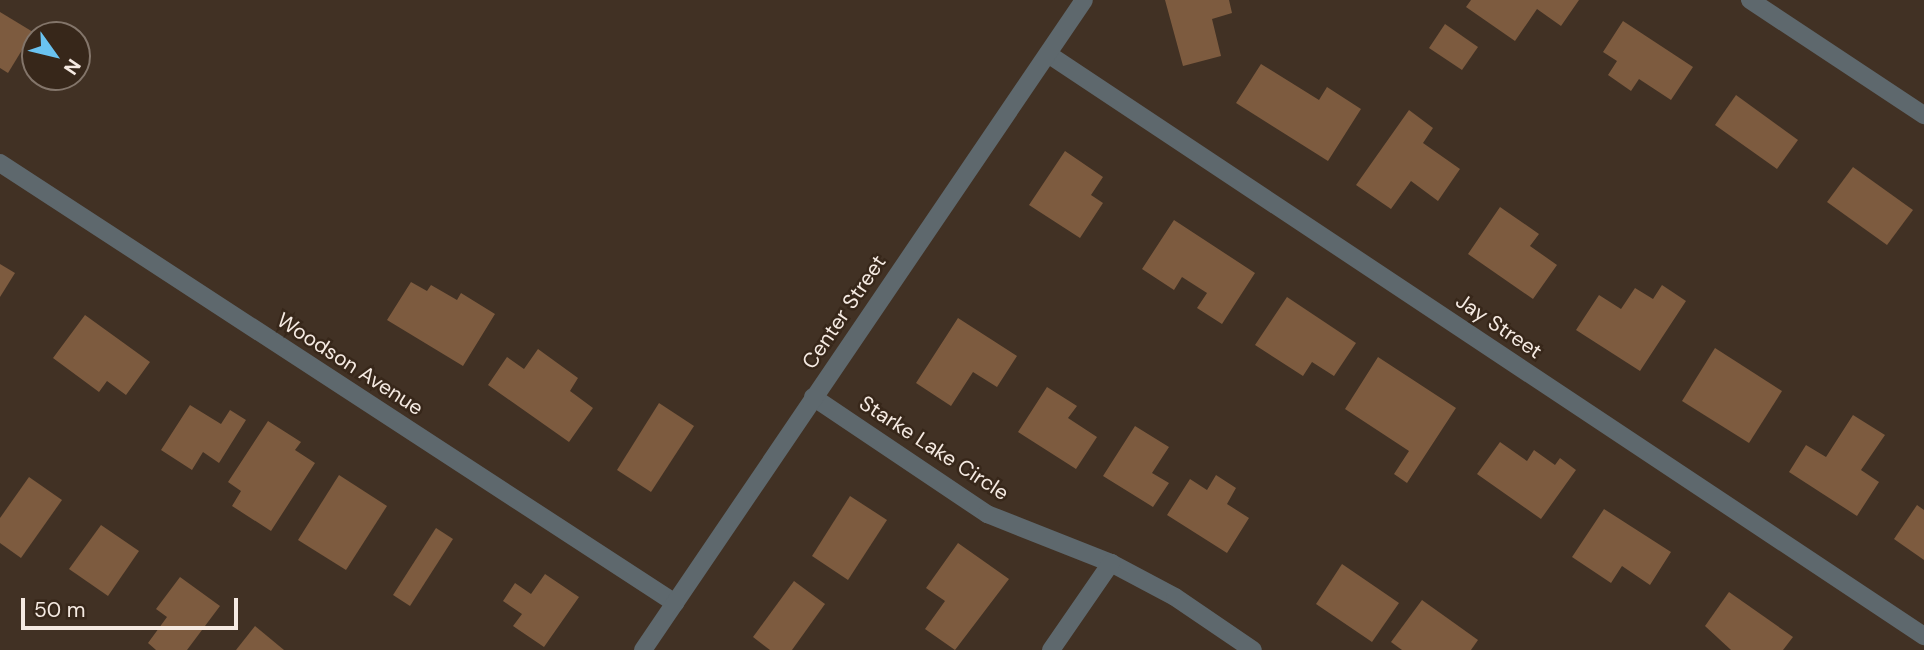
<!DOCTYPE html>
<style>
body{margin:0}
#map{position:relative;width:1924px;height:650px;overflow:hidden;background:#413124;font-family:"DM Sans",sans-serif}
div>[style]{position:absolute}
.building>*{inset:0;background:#7d5b3f}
.minor>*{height:18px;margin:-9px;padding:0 9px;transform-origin:9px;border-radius:9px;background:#5e686d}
span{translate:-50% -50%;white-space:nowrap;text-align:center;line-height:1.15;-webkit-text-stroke:5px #37271a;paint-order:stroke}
.street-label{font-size:21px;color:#f5eae2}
.north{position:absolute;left:21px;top:21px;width:70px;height:70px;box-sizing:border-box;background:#37271a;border:2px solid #83756a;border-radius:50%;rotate:124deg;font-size:19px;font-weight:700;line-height:28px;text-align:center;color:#f5eae2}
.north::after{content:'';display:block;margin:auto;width:24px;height:32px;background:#6ac3f1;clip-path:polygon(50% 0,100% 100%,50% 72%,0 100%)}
.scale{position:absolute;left:21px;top:598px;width:217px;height:32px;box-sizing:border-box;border:4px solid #f5eae2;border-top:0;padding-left:9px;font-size:21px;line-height:24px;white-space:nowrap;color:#f5eae2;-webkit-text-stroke:5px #37271a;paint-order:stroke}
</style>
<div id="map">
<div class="building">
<i style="clip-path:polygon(1165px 0,1229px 0,1232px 13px,1212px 19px,1221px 56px,1183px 66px)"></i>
<i style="clip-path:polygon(1471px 0,1579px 0,1561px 26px,1537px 9px,1515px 41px,1466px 7px)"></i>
<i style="clip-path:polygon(0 12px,33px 32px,8px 73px,0 68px)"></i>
<i style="clip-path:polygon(1623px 21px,1693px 67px,1671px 100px,1639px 79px,1631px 91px,1608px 75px,1617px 61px,1603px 52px)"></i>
<i style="clip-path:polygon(1445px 24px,1478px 47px,1462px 70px,1429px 48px)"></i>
<i style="clip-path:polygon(1261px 64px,1319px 100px,1327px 87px,1361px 109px,1328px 161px,1236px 103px)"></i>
<i style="clip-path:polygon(1736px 95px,1798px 140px,1777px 169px,1715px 125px)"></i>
<i style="clip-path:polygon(1409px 110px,1433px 128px,1423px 143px,1460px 169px,1438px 201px,1411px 181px,1391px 209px,1356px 185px)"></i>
<i style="clip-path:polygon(1065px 151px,1103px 177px,1091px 195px,1103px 203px,1080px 238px,1029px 205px)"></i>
<i style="clip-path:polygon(1853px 167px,1913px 210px,1887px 245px,1827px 202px)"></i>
<i style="clip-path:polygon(1500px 207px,1539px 234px,1530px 246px,1557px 265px,1533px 299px,1468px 254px)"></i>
<i style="clip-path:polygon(1174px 220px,1255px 273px,1222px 324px,1197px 308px,1207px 293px,1182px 277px,1174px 290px,1142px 269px)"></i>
<i style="clip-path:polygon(0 264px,15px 273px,0 297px)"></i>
<i style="clip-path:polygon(411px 282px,427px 291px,431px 285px,457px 300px,461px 293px,495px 314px,463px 366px,387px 320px)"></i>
<i style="clip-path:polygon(1662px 285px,1686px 301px,1640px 371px,1576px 330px,1599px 295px,1621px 309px,1635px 288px,1653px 299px)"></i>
<i style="clip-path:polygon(1287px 297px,1356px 343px,1334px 376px,1312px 362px,1303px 376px,1255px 345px)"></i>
<i style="clip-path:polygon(85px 315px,150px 362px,126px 395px,107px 381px,99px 392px,53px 358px)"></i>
<i style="clip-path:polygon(958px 318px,1017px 356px,997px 387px,973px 372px,951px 406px,916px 383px)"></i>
<i style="clip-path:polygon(1715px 348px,1782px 391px,1749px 443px,1682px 401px)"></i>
<i style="clip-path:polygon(538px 349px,578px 378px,570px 391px,593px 408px,569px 442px,488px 385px,507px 357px,524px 369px)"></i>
<i style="clip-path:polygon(1378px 357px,1456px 408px,1407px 483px,1394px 474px,1409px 451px,1345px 409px)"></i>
<i style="clip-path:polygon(1047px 387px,1077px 406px,1068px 418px,1097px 437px,1076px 469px,1018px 432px)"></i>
<i style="clip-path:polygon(659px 403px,694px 426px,651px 492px,617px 470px)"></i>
<i style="clip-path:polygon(190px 405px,221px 424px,230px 410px,246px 420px,219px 463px,203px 452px,192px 470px,161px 450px)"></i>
<i style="clip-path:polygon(1853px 415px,1885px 435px,1861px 470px,1879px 482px,1857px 516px,1789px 472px,1806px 445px,1826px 457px)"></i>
<i style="clip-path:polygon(268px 421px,301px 442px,295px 450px,315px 463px,271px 531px,232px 506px,241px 491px,228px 482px)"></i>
<i style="clip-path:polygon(1135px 426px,1169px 447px,1152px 473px,1169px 483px,1153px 507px,1103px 476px)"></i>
<i style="clip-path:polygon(1500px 442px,1527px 461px,1534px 450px,1555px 465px,1560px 458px,1576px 470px,1541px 519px,1477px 474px)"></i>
<i style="clip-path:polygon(339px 475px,387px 506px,346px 570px,298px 540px)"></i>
<i style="clip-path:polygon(1216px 475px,1236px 488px,1227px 504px,1249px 518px,1227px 553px,1167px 515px,1190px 479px,1207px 490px)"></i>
<i style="clip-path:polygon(29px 477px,62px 500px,21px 558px,0 543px,0 518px)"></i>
<i style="clip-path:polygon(850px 496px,887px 520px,848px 580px,812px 556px)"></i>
<i style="clip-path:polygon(1917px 505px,1924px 510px,1924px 560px,1894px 539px)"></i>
<i style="clip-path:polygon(1604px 509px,1671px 552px,1650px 585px,1622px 566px,1611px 583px,1572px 557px)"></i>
<i style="clip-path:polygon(101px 525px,139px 551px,108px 596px,69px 569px)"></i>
<i style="clip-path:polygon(436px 528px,453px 539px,410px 606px,393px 595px)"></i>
<i style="clip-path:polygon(958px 543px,1009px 579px,955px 650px,925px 629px,945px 601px,926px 588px)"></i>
<i style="clip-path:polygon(1342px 564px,1399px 603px,1372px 642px,1316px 604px)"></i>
<i style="clip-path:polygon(545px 574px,579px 597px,544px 647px,513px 626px,522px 614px,503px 601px,515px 583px,531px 594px)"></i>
<i style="clip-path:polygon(180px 577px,220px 606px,187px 650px,156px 650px,148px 643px,167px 617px,156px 609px)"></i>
<i style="clip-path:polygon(794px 581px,825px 604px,792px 650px,770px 650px,753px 637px)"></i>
<i style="clip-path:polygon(1729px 592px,1793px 637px,1783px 650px,1731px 650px,1705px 626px)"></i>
<i style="clip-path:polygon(1422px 600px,1478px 640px,1471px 650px,1402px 650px,1391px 642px)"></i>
<i style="clip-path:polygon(255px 626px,284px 650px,236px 650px)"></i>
</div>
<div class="minor">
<i style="left:1750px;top:0;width:209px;rotate:33.5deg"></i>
<i style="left:1048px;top:54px;width:1052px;rotate:33.6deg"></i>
<i style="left:0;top:163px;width:806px;rotate:33.1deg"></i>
<i style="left:813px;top:397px;width:210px;rotate:33.9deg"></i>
<i style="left:987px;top:514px;width:133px;rotate:21.6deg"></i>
<i style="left:1111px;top:563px;width:72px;rotate:28deg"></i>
<i style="left:1175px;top:597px;width:94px;rotate:34.2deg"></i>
<i style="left:643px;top:650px;width:785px;rotate:-55.84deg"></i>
<i style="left:1051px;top:650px;width:106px;rotate:-55.4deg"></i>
</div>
<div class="street-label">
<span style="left:844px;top:312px;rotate:-56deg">Center Street</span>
<span style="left:1499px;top:326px;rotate:34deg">Jay Street</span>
<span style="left:350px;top:364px;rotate:33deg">Woodson Avenue</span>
<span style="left:934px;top:448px;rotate:33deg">Starke Lake Circle</span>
</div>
<div class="north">N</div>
<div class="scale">50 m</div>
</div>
